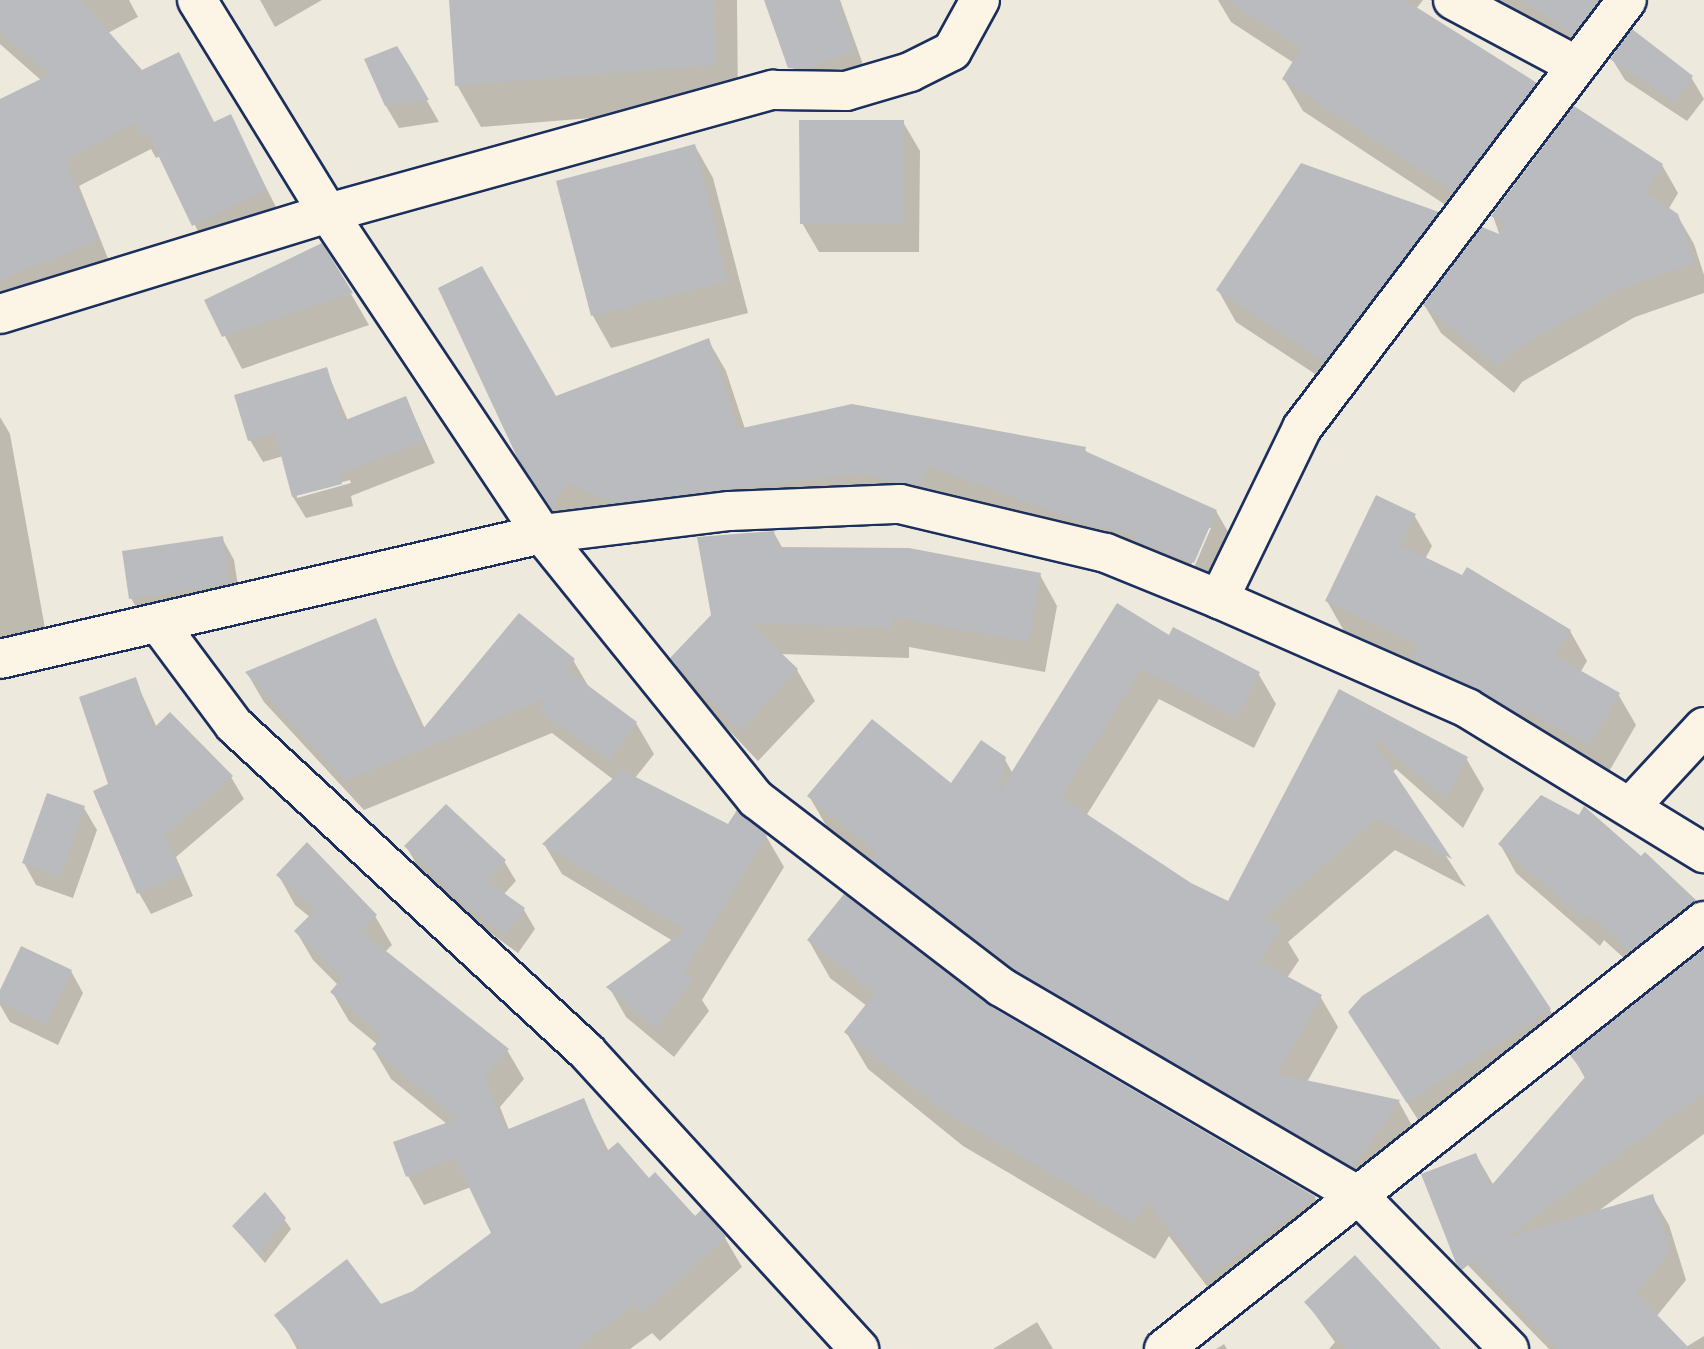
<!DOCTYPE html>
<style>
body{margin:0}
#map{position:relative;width:1704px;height:1349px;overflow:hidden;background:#eee9dd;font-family:Mali,sans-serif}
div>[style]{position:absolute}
.shadow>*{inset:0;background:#0003}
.building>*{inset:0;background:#babbbe}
.roads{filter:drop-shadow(2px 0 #1b2f5e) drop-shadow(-2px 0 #1b2f5e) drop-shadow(0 2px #1b2f5e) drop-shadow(0 -2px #1b2f5e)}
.street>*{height:38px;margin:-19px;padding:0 19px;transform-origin:19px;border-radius:19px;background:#fcf5e5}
.secondary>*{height:38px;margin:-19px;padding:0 19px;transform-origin:19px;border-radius:19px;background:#fcf5e5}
span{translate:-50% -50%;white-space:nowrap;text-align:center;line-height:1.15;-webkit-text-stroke:5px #fcf5e5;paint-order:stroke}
</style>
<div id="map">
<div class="shadow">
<i style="clip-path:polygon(0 0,129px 0,138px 17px,108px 33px,142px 72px,215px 124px,230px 116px,281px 217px,208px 251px,160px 156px,156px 158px,151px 149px,79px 186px,111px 266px,0 312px,0 101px,42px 81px,0 44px)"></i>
<i style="clip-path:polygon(260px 0,322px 0,275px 27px)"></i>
<i style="clip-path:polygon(451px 0,737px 0,738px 106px,481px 127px,457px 85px)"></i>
<i style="clip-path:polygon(766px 0,840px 0,866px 73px,802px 90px)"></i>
<i style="clip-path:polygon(1218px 0,1423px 0,1416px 9px,1535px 84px,1554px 117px,1473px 223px,1303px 111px,1284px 79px,1294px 63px,1231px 22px)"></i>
<i style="clip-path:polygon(1491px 0,1617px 0,1593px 66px)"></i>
<i style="clip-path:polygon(397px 48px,439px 122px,399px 128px,386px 106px)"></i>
<i style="clip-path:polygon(1612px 59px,1691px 77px,1704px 99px,1687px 121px,1625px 80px)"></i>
<i style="clip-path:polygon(903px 122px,920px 151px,919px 252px,819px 252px,802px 223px)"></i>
<i style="clip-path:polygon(695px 146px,713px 178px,748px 313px,611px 348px,593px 316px,558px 182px)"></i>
<i style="clip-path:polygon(1662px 165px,1678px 193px,1668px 210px,1677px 215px,1694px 244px,1704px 275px,1704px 293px,1635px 317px,1522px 382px,1514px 393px,1441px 333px,1425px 306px,1500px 236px,1493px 216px)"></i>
<i style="clip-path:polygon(1437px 213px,1456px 245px,1344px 393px,1236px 322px,1218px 290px)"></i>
<i style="clip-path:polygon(351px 294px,369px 325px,242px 369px,207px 301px)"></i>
<i style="clip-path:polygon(evenodd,708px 340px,726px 371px,745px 429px,1084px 448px,1088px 454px,1216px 511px,1234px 542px,1212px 593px,946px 496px,570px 538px,520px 458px,555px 398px,708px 340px,1207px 528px,1211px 528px,1192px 572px,1189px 570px,1207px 528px)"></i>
<i style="clip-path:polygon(evenodd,326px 369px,348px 421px,406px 398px,435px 463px,351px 496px,353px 506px,306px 518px,293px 497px,283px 456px,263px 462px,250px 440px,326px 369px,350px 480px,351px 483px,297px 498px,297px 494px,350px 480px)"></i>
<i style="clip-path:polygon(0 417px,10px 434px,46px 634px,0 642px)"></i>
<i style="clip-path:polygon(1414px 515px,1432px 546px,1425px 559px,1570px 631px,1587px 661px,1580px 673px,1618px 694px,1636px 725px,1607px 775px,1419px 667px,1344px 631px,1327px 601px)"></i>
<i style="clip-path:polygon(774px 533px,783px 549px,1040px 575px,1057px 606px,1045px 672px,909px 647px,909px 658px,780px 654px,797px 670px,815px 701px,758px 761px,690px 689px,672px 658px,713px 616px)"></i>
<i style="clip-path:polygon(222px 538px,234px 560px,241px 605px,143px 620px,131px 598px)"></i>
<i style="clip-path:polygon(375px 621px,425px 729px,573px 660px,590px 689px,636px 723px,654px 754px,635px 778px,729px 826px,766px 836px,784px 867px,702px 1000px,709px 1011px,674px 1057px,626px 1017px,609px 987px,673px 941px,562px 874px,544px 844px,614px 780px,552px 733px,364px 810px,264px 702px,247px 673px)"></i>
<i style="clip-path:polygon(1170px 638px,1258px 673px,1276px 704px,1254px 748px,1159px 699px,1086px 816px,1190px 884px,1228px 903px,1341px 692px,1466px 758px,1484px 789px,1463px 828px,1396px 769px,1392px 772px,1466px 887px,1395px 850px,1288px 942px,1299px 960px,1287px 978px,1320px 996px,1338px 1027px,1307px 1082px,1399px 1102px,1416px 1133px,1371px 1197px,1033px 1000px,827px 827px,809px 796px,951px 786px,1004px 758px,1013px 774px)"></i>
<i style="clip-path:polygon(135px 679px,157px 728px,170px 715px,231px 777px,244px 799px,176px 857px,193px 896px,151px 914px,139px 893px)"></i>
<i style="clip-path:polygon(84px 808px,97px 830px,73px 898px,36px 885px,24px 863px)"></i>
<i style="clip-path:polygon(1500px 844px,1696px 902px,1704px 917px,1647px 979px,1604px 940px,1600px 946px,1516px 873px)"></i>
<i style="clip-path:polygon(406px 846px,504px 861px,516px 881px,503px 895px,524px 910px,535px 929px,518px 953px,478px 924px,417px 865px)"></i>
<i style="clip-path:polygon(279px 876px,375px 916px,392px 945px,384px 953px,507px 1050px,524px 1079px,500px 1107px,509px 1130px,583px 1100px,609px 1152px,725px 1238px,742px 1267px,660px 1341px,652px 1333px,630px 1349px,297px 1349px,282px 1322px,381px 1306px,414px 1293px,494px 1233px,471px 1187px,424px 1205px,408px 1176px,447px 1124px,391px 1079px,374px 1050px,378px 1045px,349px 1021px,332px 992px,338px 985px,313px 960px,296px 931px,310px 917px,295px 905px)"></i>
<i style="clip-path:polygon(809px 941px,989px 1007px,1315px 1198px,1336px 1235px,1228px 1314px,1169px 1236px,1155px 1259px,963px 1146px,868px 1069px,846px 1032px,867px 1006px,830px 978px)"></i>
<i style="clip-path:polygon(1704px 949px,1704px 1134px,1597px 1212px,1652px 1196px,1669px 1225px,1686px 1280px,1656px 1317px,1686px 1347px,1704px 1336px,1704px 1349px,1549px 1349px,1462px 1259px,1476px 1155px,1494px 1186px,1585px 1078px,1572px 1055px,1666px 985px)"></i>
<i style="clip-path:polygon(71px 971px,83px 993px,58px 1045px,10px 1022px,0 1005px,0 994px)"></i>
<i style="clip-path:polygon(1550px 1010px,1568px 1041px,1427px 1134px,1350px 1013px)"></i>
<i style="clip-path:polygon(284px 1219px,291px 1229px,265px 1263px,234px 1227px)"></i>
<i style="clip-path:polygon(1306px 1302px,1439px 1349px,1329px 1349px,1335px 1342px)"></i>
<i style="clip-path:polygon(1037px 1322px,1053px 1349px,993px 1349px)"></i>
<i style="clip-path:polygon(1224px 1344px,1227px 1349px,1216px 1349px)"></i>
</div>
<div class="building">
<i style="clip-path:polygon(0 0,81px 0,142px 70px,179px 52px,214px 122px,231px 114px,267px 190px,192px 226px,146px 130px,140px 133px,135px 123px,65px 160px,98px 240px,0 280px,0 99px,49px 75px,0 32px)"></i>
<i style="clip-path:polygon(449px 0,714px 0,715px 65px,455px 86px)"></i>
<i style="clip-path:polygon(764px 0,837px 0,855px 51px,806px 69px,788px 68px)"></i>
<i style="clip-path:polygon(1227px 0,1405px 0,1537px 83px,1454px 192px,1282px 79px,1301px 48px)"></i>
<i style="clip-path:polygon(1521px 0,1595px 0,1598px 2px,1573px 34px)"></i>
<i style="clip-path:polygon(1632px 29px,1693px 76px,1674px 101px,1610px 59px)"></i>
<i style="clip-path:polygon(397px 46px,410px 67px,429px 100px,385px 106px,364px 59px)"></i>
<i style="clip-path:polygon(1574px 106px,1663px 164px,1647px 193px,1678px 214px,1695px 263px,1620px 289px,1507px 355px,1498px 366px,1423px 305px,1482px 227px,1499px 234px,1504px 224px,1491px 216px)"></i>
<i style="clip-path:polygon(799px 120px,904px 120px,903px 223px,800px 224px)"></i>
<i style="clip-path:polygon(695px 144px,727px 281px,591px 316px,556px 181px)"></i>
<i style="clip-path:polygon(1301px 163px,1439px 212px,1325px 362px,1216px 290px)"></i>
<i style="clip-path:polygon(322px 243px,353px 293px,222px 337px,204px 300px)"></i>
<i style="clip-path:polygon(482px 266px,556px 396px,709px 338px,738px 429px,852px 404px,1086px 447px,1085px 451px,1217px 510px,1194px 563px,1135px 541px,1136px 535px,1092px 526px,928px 466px,919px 486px,860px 474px,614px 503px,566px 483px,552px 509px,518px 459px,438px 288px)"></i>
<i style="clip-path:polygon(327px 367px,343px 421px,406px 396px,424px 441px,340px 474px,342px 484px,292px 497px,275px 433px,248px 441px,234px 395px)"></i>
<i style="clip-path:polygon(1376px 495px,1416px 514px,1400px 545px,1462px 575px,1467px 567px,1571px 630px,1555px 656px,1620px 693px,1589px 746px,1523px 708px,1520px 715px,1429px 667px,1412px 657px,1419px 645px,1325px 601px)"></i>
<i style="clip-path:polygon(774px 531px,777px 547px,909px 548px,1041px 573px,1028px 642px,893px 617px,892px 628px,750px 623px,798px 669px,740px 731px,670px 658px,711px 615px,697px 537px)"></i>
<i style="clip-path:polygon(223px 536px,229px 584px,129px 599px,122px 551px)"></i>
<i style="clip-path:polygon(1117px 603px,1169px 635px,1173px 627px,1260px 672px,1236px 718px,1141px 669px,1061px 797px,1191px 883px,1228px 901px,1339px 689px,1468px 757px,1445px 799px,1377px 739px,1374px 742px,1452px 859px,1376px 819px,1263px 918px,1282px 928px,1259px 961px,1322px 995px,1277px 1074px,1400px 1100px,1353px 1167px,1013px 969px,871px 860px,876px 852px,807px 796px,872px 719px,951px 783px,981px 740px,1006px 757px,998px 794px)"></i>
<i style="clip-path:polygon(519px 613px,575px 659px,566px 669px,637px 722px,609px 760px,537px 710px,548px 698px,345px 781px,245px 672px,376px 618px,422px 730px)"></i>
<i style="clip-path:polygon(136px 677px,153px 729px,170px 712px,233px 776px,165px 835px,182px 874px,137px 894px,93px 791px,108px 784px,79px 697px)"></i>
<i style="clip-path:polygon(622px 770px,728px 824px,737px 810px,767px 835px,683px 973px,693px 980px,656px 1028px,606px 987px,685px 930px,542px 844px)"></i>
<i style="clip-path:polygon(47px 793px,85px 806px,60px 877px,22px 863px)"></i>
<i style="clip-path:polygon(1541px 795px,1579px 815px,1584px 806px,1641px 856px,1645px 852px,1697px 901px,1630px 952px,1587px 913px,1584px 919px,1498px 844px)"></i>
<i style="clip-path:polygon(446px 804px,506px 860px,487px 881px,525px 908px,506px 935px,465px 905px,404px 846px)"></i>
<i style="clip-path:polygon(307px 842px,377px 915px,361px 931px,509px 1049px,484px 1077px,506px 1130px,584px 1098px,606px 1152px,618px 1142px,649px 1178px,655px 1172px,695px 1216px,702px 1209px,726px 1237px,642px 1313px,634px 1305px,575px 1349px,301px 1349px,274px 1315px,347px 1259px,381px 1304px,413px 1291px,491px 1233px,455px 1158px,406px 1177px,393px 1142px,457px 1119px,372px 1049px,383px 1036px,330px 992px,342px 978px,294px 931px,315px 910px,276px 875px)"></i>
<i style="clip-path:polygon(844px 894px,990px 1006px,1316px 1197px,1206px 1278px,1147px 1201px,1134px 1223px,940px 1109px,844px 1032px,875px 993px,807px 940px)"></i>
<i style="clip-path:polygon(1488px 914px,1551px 1009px,1407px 1103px,1348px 1012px,1362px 996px)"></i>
<i style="clip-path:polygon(21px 946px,72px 970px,46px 1024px,0 1003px,0 990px)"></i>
<i style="clip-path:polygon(1704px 949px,1704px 1093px,1505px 1238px,1653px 1194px,1670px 1250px,1636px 1293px,1690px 1349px,1558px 1349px,1473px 1261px,1462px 1270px,1456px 1263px,1421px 1174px,1476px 1153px,1490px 1187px,1586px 1076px,1570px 1055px)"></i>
<i style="clip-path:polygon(265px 1192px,286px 1218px,258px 1254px,232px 1226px)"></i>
<i style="clip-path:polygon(1355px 1255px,1441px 1349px,1347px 1349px,1304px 1302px)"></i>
</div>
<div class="roads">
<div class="street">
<i style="left:1453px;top:0;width:140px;rotate:28deg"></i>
<i style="left:0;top:314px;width:343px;rotate:-17.1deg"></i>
<i style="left:328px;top:213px;width:462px;rotate:-15.5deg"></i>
<i style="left:773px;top:90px;width:73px;rotate:0.8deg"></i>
<i style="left:846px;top:91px;width:67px;rotate:-16.5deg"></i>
<i style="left:910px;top:72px;width:47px;rotate:-26.6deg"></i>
<i style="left:952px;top:51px;width:58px;rotate:-61.2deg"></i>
<i style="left:1219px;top:599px;width:190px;rotate:-64.1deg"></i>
<i style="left:1302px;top:428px;width:537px;rotate:-52.79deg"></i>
<i style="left:158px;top:623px;width:127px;rotate:53.3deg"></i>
<i style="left:234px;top:725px;width:481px;rotate:42.8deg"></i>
<i style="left:587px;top:1052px;width:403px;rotate:47.5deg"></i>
<i style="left:1164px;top:1349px;width:689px;rotate:-38.4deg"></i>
</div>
<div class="secondary">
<i style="left:197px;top:0;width:250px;rotate:58.4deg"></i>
<i style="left:328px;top:213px;width:386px;rotate:56.3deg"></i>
<i style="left:542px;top:534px;width:341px;rotate:51.1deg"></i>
<i style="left:756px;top:799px;width:309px;rotate:37.5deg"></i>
<i style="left:1001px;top:987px;width:416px;rotate:30.3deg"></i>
<i style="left:1360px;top:1197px;width:213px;rotate:45.6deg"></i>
<i style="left:0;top:659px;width:556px;rotate:-12.99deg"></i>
<i style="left:542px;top:534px;width:189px;rotate:-7deg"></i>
<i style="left:730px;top:511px;width:170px;rotate:-2.4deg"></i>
<i style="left:900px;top:504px;width:212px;rotate:13.4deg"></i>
<i style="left:1106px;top:553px;width:122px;rotate:22.2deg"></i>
<i style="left:1219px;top:599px;width:271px;rotate:23.7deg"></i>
<i style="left:1467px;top:708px;width:278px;rotate:31.5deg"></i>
<i style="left:1630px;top:807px;width:109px;rotate:-47.2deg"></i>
</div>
</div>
</div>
